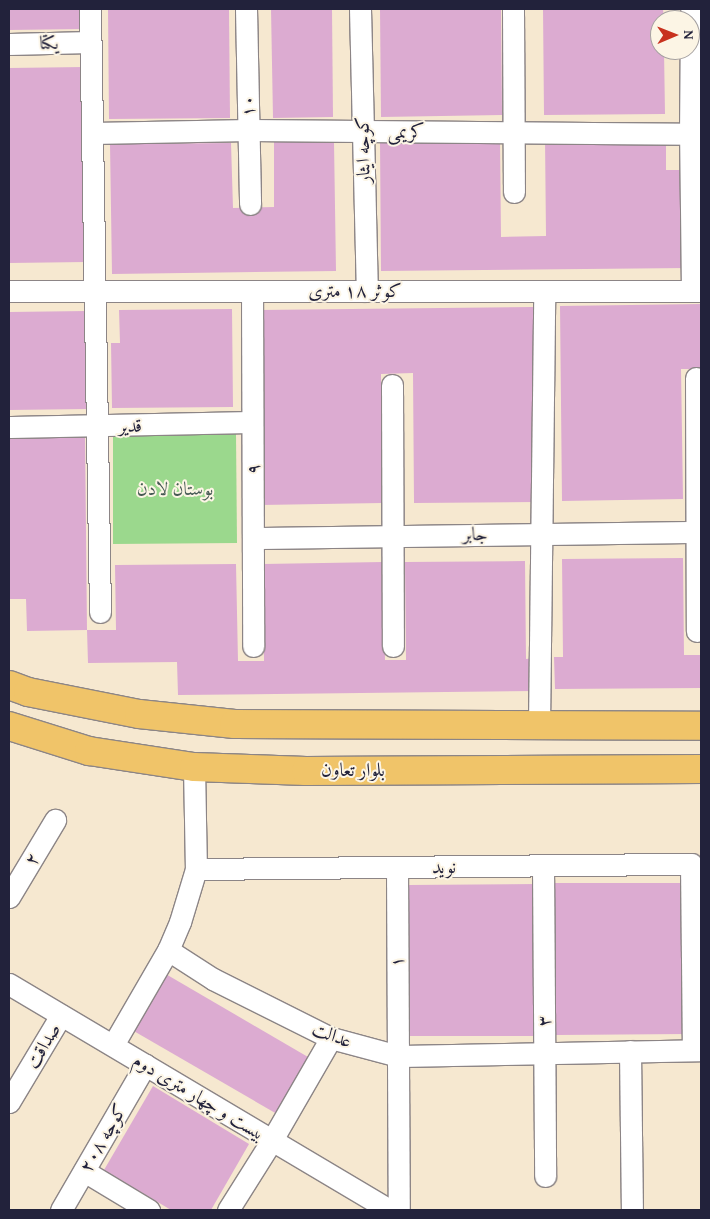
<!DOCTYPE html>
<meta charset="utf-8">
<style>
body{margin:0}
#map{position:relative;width:710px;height:1219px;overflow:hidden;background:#f6e8d0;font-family:"Gentium Book Plus",Amiri,serif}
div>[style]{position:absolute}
.green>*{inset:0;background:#9bd88d}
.building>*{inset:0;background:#dcabd1}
.roads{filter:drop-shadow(1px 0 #8c8586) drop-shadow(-1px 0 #8c8586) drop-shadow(0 1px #8c8586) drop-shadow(0 -1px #8c8586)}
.minor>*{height:21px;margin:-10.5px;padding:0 10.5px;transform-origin:10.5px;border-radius:10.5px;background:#fff}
.major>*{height:28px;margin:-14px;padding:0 14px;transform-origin:14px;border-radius:14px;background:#f0c469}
span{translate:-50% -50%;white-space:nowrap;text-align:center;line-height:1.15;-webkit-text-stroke:4px #fcf5e5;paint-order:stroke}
.street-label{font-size:19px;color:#22223b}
.park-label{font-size:19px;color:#465954}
.frame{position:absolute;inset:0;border:10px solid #22223b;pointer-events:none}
.north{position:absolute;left:650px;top:10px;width:50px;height:50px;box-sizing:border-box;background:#fcf5e5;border:1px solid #a5a1a1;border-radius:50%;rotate:89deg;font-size:14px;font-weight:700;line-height:20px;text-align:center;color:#22223b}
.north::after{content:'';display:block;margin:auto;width:18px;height:22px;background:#c8321e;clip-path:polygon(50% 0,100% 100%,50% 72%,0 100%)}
</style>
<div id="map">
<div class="green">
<i style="clip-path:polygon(236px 434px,237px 543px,113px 544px,113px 435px)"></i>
</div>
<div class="building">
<i style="clip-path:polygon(9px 9px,83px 9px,84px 29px,9px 30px)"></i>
<i style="clip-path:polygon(108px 9px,229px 9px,230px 118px,109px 119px)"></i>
<i style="clip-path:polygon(271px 9px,332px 9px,333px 117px,273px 118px)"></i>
<i style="clip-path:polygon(380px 9px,501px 9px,502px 115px,381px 117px)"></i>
<i style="clip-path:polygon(543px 9px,663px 9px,664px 20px,660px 20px,660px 50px,664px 50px,665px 114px,544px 115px)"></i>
<i style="clip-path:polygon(84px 67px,86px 262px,9px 263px,9px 68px)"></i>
<i style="clip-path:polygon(666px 138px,666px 170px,686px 170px,687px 268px,381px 271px,380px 141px,500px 139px,501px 237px,546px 236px,545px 139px)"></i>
<i style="clip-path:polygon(274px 142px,334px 142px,336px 271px,112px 274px,110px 144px,231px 143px,233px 208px,274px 207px)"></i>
<i style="clip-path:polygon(701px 304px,701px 369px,681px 369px,683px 499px,562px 501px,560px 306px)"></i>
<i style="clip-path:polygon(533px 307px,536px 502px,414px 503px,413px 373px,381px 374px,382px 503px,261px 505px,260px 310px)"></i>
<i style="clip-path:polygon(232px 309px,233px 407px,112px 408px,111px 343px,120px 343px,119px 310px)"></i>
<i style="clip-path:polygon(87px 311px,88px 409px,9px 410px,9px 312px)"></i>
<i style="clip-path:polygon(85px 435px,87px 630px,27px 631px,26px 599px,9px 599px,9px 436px)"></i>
<i style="clip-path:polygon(683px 558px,684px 655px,701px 655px,701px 688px,555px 689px,554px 657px,563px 657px,562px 559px)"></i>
<i style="clip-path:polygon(525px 561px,526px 659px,536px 658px,536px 691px,178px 695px,177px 662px,88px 663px,87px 630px,116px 630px,115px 565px,236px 564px,238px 661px,264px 661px,263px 564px,383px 562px,385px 660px,406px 660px,405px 562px)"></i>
<i style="clip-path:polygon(555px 883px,686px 883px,687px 1034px,556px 1035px,556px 975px,549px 974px,548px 944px,555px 944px)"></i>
<i style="clip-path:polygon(539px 884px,539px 1036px,408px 1036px,408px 885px)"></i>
<i style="clip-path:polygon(164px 973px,308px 1057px,277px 1114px,132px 1030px)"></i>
<i style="clip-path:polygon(153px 1086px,249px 1144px,211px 1210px,171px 1210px,104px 1170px)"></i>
</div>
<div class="roads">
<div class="minor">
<i style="left:90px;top:9px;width:603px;rotate:89.05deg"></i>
<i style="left:246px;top:9px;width:195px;rotate:88.8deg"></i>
<i style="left:360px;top:9px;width:282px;rotate:88.6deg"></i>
<i style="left:513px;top:9px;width:183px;rotate:89.7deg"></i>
<i style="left:9px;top:44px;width:81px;rotate:-1.4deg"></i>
<i style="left:92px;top:133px;width:157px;rotate:-1.1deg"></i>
<i style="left:249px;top:130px;width:441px;rotate:0.5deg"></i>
<i style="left:9px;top:291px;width:692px"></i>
<i style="left:252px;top:291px;width:355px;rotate:89.8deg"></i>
<i style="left:692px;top:291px;width:157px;rotate:-90.7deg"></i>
<i style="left:690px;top:134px;width:121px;rotate:-89.5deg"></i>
<i style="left:691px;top:13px;width:10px;rotate:-6deg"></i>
<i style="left:696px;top:378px;width:253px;rotate:89.8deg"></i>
<i style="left:392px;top:385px;width:261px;rotate:89.8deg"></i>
<i style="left:9px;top:427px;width:243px;rotate:-1.2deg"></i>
<i style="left:253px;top:538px;width:444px;rotate:-0.8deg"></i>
<i style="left:539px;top:726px;width:435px;rotate:-89.3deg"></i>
<i style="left:194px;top:767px;width:102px;rotate:88.9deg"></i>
<i style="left:196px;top:869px;width:55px;rotate:106.8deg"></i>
<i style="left:180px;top:922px;width:30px;rotate:113deg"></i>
<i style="left:168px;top:950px;width:54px;rotate:32.8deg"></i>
<i style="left:213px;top:979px;width:132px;rotate:26.6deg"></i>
<i style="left:331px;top:1038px;width:69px;rotate:15deg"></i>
<i style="left:398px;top:1056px;width:303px;rotate:-1.1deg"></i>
<i style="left:543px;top:865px;width:311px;rotate:89.6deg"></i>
<i style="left:397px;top:868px;width:342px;rotate:89.7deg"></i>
<i style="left:196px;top:869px;width:495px;rotate:-0.6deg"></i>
<i style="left:691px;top:864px;width:186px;rotate:89.4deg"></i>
<i style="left:9px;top:897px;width:90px;rotate:-59.1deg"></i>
<i style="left:9px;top:984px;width:443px;rotate:30.7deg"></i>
<i style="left:113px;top:1045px;width:110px;rotate:-59.9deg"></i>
<i style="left:630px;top:1051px;width:159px;rotate:89.3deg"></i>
<i style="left:9px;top:1102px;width:101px;rotate:-59.1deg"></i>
<i style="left:84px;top:1171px;width:76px;rotate:31deg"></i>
<i style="left:61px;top:1210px;width:168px;rotate:-59.9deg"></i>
<i style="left:228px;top:1210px;width:83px;rotate:-57.8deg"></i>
<i style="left:272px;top:1140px;width:118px;rotate:-60deg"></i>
</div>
<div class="major">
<i style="left:9px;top:685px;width:20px;rotate:20deg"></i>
<i style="left:28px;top:692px;width:113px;rotate:11.2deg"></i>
<i style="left:139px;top:714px;width:96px;rotate:6deg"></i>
<i style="left:234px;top:724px;width:467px;rotate:0.2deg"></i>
<i style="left:9px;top:726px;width:84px;rotate:17.4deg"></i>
<i style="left:89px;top:751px;width:106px;rotate:8.7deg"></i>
<i style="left:194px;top:767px;width:112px;rotate:2deg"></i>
<i style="left:306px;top:771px;width:395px;rotate:-0.3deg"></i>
</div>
</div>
<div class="street-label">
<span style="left:49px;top:43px;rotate:-1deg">یکتا</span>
<span style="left:248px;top:106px;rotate:-91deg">۱۰</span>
<span style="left:406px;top:132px">کریمی</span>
<span style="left:363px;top:150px;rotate:-91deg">کوچه ایثار</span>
<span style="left:355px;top:291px">کوثر ۱۸ متری</span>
<span style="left:130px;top:426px;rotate:-2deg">قدیر</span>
<span style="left:253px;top:469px;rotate:-91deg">۹</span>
<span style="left:475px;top:534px;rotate:-1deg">جابر</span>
<span style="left:353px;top:770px">بلوار تعاون</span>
<span style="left:32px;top:859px;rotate:-59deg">۲</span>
<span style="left:444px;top:867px;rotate:-1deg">نوید</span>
<span style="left:397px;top:962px;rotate:-90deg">۱</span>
<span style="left:544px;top:1021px;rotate:-91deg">۳</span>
<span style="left:332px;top:1035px;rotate:21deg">عدالت</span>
<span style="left:43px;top:1046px;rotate:-59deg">صداقت</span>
<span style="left:199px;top:1097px;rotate:31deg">بیست و چهار متری دوم</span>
<span style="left:103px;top:1138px;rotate:-60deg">کوچه ۲۰۸</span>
</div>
<div class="park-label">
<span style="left:175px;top:489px">بوستان لادن</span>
</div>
<div class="frame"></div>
<div class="north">N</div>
</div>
